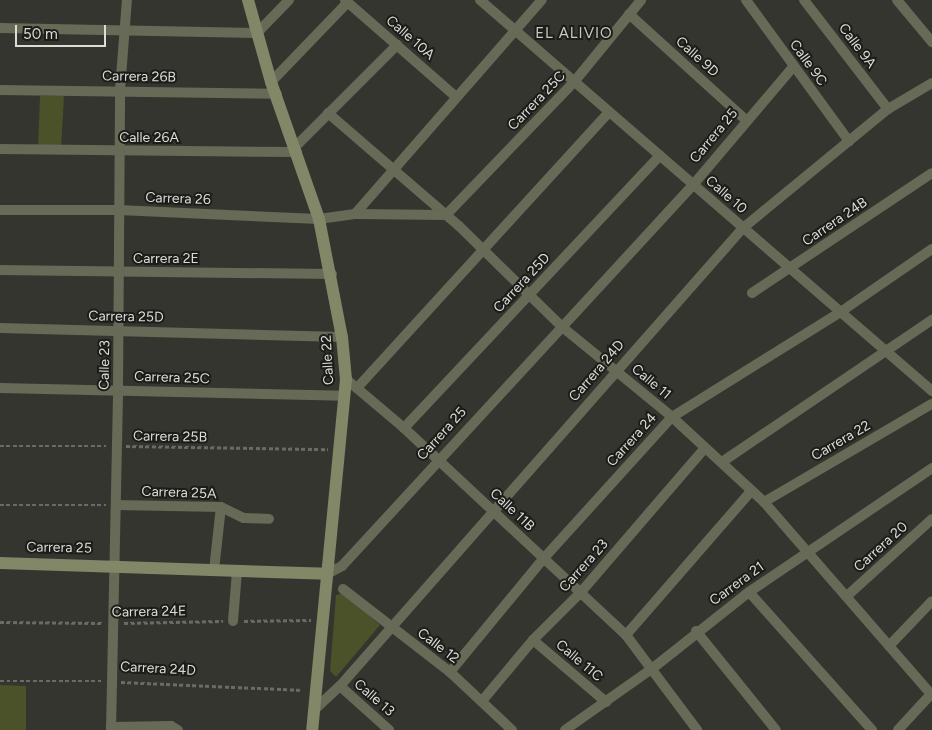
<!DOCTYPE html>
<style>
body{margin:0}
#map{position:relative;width:932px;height:730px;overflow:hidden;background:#34352e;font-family:Figtree,sans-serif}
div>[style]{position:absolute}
.green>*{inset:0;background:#4b5128}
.path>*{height:2.5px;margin-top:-1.25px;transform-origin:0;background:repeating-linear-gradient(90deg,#6a6b65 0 4px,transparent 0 6.5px)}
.street>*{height:10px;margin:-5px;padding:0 5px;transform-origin:5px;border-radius:5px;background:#666a56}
.secondary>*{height:12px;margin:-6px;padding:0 6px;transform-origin:6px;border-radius:6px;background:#828768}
span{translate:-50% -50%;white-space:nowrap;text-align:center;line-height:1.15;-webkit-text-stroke:4px #1c1d19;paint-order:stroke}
.street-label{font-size:14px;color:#dbdcd8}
.neighbourhood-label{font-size:15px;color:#c8cac1;letter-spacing:1px}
.scale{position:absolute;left:15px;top:25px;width:91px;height:22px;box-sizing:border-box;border:2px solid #dbdcd8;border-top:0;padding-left:6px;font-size:15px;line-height:18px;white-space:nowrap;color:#dbdcd8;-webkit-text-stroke:4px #1c1d19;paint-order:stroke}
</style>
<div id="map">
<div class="green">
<i style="clip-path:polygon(40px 96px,64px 96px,61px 149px,38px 147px)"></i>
<i style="clip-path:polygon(344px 593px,380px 625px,336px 677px,330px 671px,336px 595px)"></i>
<i style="clip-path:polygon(0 685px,26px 686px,26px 730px,0 730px)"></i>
</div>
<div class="path">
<i style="left:0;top:446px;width:106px"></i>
<i style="left:126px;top:446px;width:202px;rotate:0.9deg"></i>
<i style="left:0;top:505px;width:106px"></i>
<i style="left:244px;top:621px;width:67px;rotate:-0.9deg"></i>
<i style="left:0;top:622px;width:103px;rotate:0.6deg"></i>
<i style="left:124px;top:623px;width:99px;rotate:-1.2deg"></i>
<i style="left:0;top:681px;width:101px"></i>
<i style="left:121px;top:682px;width:182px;rotate:2.5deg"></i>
</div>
<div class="street">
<i style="left:345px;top:0;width:146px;rotate:41.1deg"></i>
<i style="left:480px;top:0;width:598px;rotate:40.86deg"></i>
<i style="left:746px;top:0;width:175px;rotate:53.9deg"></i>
<i style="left:804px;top:0;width:138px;rotate:52.4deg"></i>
<i style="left:897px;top:0;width:55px;rotate:50.2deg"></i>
<i style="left:629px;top:14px;width:158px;rotate:42.2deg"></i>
<i style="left:0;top:28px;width:257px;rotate:1.1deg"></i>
<i style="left:257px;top:33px;width:46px;rotate:-45.9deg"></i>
<i style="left:271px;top:82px;width:111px;rotate:-46.1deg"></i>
<i style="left:0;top:90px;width:277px;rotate:0.8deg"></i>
<i style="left:328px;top:113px;width:173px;rotate:40.8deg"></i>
<i style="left:459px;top:226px;width:143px;rotate:44.4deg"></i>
<i style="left:561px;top:326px;width:144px;rotate:39.3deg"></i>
<i style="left:672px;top:417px;width:125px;rotate:42.7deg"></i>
<i style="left:764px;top:502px;width:256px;rotate:49deg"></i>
<i style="left:294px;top:148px;width:146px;rotate:-45deg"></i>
<i style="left:0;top:149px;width:297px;rotate:0.6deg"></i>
<i style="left:0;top:210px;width:119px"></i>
<i style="left:119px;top:210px;width:200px;rotate:2.6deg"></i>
<i style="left:319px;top:219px;width:36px;rotate:-8deg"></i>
<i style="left:355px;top:214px;width:91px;rotate:0.6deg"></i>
<i style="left:446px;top:215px;width:185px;rotate:-46.1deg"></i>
<i style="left:574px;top:82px;width:106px;rotate:-50.7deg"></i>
<i style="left:355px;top:214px;width:284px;rotate:-48.9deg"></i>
<i style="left:0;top:270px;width:332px;rotate:0.7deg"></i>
<i style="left:752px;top:293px;width:216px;rotate:-33.7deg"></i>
<i style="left:0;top:328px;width:342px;rotate:1.5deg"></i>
<i style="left:346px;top:379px;width:76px;rotate:40.2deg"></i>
<i style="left:404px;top:428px;width:304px;rotate:43deg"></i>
<i style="left:626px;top:635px;width:119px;rotate:53.2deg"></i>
<i style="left:0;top:388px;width:344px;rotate:1.3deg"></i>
<i style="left:357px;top:388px;width:372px;rotate:-47.6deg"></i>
<i style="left:404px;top:428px;width:374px;rotate:-46.8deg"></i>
<i style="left:722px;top:462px;width:254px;rotate:-34.1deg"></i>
<i style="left:764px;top:502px;width:194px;rotate:-30.3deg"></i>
<i style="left:116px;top:505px;width:105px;rotate:1.1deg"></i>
<i style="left:221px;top:507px;width:25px;rotate:26deg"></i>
<i style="left:244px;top:518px;width:25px;rotate:2deg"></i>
<i style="left:214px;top:570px;width:63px;rotate:-83.7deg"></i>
<i style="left:327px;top:574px;width:17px;rotate:-28deg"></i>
<i style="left:342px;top:566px;width:518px;rotate:-47.35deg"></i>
<i style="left:693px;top:185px;width:155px;rotate:-49.7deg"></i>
<i style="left:343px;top:589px;width:135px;rotate:37.8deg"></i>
<i style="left:450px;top:672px;width:85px;rotate:43.1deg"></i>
<i style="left:749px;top:592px;width:185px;rotate:48.3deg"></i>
<i style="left:848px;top:595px;width:113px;rotate:-42.1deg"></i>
<i style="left:233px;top:621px;width:50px;rotate:-85.4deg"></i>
<i style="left:696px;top:631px;width:127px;rotate:51.1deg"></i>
<i style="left:626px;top:635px;width:191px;rotate:-49deg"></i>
<i style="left:533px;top:640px;width:96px;rotate:40.3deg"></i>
<i style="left:889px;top:646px;width:62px;rotate:-46.3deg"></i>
<i style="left:450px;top:672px;width:148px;rotate:-50.5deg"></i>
<i style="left:544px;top:558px;width:190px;rotate:-47.8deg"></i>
<i style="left:672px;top:417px;width:200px;rotate:-31.9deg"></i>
<i style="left:842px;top:311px;width:109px;rotate:-34.6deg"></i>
<i style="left:340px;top:686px;width:66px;rotate:41.9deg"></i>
<i style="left:482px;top:701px;width:80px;rotate:-50.1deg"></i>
<i style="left:533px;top:640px;width:68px;rotate:-45deg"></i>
<i style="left:581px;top:592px;width:190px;rotate:-49.3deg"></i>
<i style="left:313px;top:711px;width:37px;rotate:-43deg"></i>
<i style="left:340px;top:686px;width:610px;rotate:-48.66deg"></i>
<i style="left:743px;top:228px;width:188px;rotate:-39.4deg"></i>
<i style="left:888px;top:109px;width:51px;rotate:-30.6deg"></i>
<i style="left:111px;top:727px;width:60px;rotate:-1deg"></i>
<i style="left:171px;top:726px;width:8px;rotate:30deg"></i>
<i style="left:111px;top:730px;width:340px;rotate:-88.8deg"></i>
<i style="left:118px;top:390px;width:300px;rotate:-89.6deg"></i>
<i style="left:120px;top:90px;width:90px;rotate:-85.6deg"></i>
<i style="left:565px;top:730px;width:108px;rotate:-35.2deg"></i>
<i style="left:653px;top:668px;width:122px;rotate:-38.4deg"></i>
<i style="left:749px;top:592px;width:221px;rotate:-34.1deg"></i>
<i style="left:898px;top:730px;width:50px;rotate:-47.4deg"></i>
</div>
<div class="secondary">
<i style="left:248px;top:0;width:85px;rotate:74.3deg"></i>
<i style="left:271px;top:82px;width:145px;rotate:70.7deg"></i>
<i style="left:319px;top:219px;width:120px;rotate:79deg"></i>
<i style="left:342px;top:337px;width:42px;rotate:84.6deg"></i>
<i style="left:346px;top:379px;width:353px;rotate:95.5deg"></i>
<i style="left:0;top:563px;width:327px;rotate:1.9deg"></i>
</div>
<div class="street-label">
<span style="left:410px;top:38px;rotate:41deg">Calle 10A</span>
<span style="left:857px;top:46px;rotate:53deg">Calle 9A</span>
<span style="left:697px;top:57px;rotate:42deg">Calle 9D</span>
<span style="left:808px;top:63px;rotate:54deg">Calle 9C</span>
<span style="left:139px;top:77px;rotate:1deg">Carrera 26B</span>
<span style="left:537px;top:101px;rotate:-46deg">Carrera 25C</span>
<span style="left:714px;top:136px;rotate:-50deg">Carrera 25</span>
<span style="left:149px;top:138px">Calle 26A</span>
<span style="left:726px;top:195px;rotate:41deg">Calle 10</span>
<span style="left:178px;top:199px;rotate:2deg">Carrera 26</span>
<span style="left:835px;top:222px;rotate:-34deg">Carrera 24B</span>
<span style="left:166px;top:259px">Carrera 2E</span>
<span style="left:522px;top:283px;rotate:-47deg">Carrera 25D</span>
<span style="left:126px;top:317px;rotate:1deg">Carrera 25D</span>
<span style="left:328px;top:360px;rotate:-93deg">Calle 22</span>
<span style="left:105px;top:365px;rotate:-89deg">Calle 23</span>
<span style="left:597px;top:371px;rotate:-49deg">Carrera 24D</span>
<span style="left:172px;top:378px;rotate:2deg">Carrera 25C</span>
<span style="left:651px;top:382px;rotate:40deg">Calle 11</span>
<span style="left:442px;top:434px;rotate:-48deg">Carrera 25</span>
<span style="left:170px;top:437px;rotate:1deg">Carrera 25B</span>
<span style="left:632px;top:440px;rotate:-48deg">Carrera 24</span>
<span style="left:841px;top:441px;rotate:-30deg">Carrera 22</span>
<span style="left:179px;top:493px;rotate:2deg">Carrera 25A</span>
<span style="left:512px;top:510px;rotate:43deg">Calle 11B</span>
<span style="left:881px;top:547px;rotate:-42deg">Carrera 20</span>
<span style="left:59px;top:548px;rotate:1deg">Carrera 25</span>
<span style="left:584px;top:566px;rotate:-48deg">Carrera 23</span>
<span style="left:737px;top:584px;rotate:-36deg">Carrera 21</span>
<span style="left:149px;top:612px;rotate:-1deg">Carrera 24E</span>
<span style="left:438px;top:646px;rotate:37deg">Calle 12</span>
<span style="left:579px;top:661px;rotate:40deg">Calle 11C</span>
<span style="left:158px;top:669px;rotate:3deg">Carrera 24D</span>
<span style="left:374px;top:698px;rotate:41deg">Calle 13</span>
</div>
<div class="neighbourhood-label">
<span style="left:574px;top:34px">EL ALIVIO</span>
</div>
<div class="scale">50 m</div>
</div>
